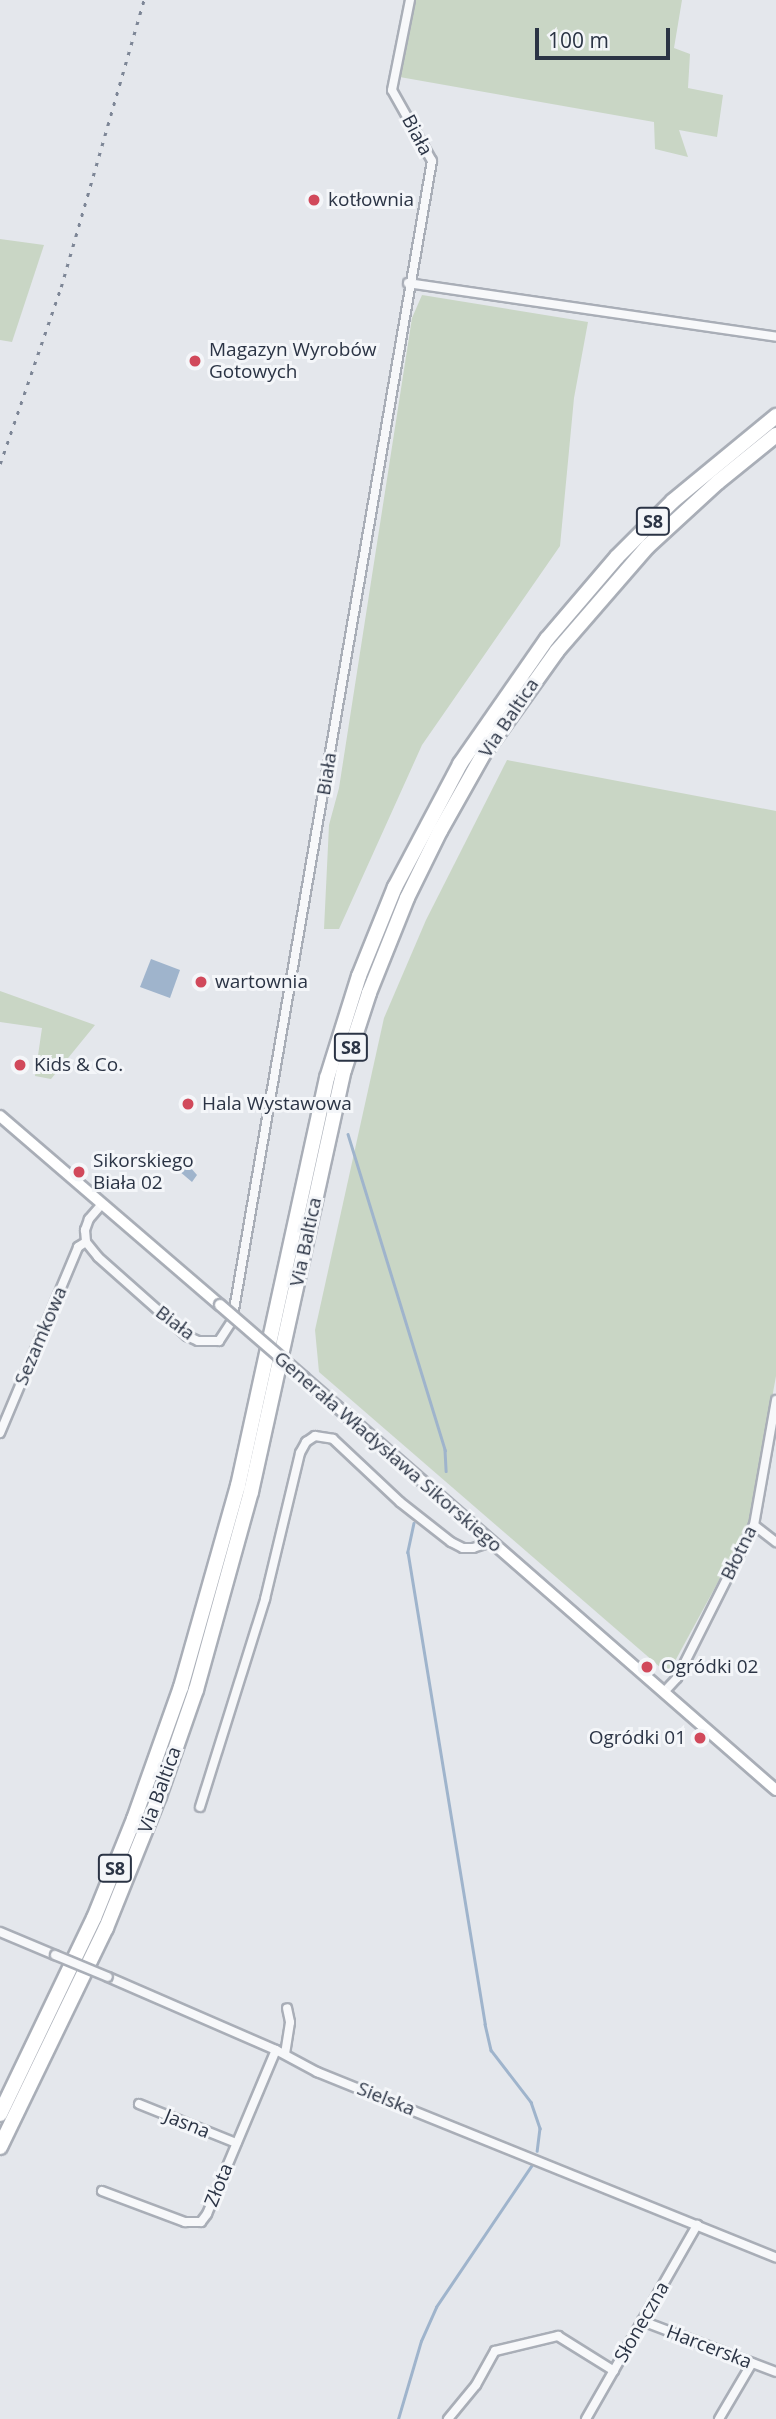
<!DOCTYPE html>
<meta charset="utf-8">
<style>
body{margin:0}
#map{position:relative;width:776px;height:2419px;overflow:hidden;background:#e4e7ec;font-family:"Open Sans",sans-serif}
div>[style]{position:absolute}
.green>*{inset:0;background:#c9d6c5}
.water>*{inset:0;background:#9fb4cc}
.stream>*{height:2.5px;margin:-1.25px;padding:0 1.25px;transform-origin:1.25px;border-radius:1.25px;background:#9fb4cc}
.roads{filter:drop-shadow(2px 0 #a9aeb7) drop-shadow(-2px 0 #a9aeb7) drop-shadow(0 2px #a9aeb7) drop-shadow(0 -2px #a9aeb7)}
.street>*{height:8px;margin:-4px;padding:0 4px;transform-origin:4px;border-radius:4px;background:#f7f8fa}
.secondary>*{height:10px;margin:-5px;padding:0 5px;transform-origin:5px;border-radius:5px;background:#fff}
.highway>*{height:14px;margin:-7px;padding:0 7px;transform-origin:7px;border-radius:7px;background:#fff}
.rail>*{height:2.5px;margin-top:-1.25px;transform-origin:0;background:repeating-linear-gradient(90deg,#7d8696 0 3.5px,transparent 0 10.5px)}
.bridges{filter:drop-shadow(2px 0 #a9aeb7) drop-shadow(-2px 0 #a9aeb7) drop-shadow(0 2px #a9aeb7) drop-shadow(0 -2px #a9aeb7)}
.street-bridge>*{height:8px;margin:-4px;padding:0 4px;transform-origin:4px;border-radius:4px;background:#f7f8fa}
.secondary-bridge>*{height:10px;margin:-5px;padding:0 5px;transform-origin:5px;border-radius:5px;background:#fff}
.dots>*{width:19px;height:19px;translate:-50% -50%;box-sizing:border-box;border:4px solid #f4f6f9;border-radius:50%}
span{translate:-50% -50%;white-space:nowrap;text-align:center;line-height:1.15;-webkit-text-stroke:6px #f4f6f9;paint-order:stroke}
.shield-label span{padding:2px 5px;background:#f4f6f9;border:2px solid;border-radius:5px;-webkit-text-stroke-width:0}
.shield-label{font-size:18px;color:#2b3445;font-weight:700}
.street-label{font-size:19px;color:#2b3445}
.poi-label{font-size:19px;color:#2b3445}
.left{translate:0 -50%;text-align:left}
.right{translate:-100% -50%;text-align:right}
.scale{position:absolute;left:535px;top:28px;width:135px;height:32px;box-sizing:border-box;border:4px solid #2b3445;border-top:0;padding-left:9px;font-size:21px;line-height:24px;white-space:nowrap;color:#2b3445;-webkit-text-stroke:5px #f4f6f9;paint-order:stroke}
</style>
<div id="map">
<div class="green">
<i style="clip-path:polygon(414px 0,682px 0,674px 48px,690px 54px,688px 88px,723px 95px,717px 137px,679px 130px,688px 157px,655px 149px,654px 122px,394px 76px)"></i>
<i style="clip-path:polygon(0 239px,44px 245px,12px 342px,0 340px)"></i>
<i style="clip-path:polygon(422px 295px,588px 322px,574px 398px,560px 546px,422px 745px,339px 929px,324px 929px,329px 825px,339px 788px,412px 318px)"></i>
<i style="clip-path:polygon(507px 760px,776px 811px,776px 1376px,749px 1525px,668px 1674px,319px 1372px,315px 1330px,384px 1018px,426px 920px)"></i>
<i style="clip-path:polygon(0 991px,95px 1025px,51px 1079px,35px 1076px,42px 1028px,0 1022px)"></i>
</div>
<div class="water">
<i style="clip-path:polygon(151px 959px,180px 970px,170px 998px,140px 987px)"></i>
<i style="clip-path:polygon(183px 1159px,197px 1175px,192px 1182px,179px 1171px,181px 1169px,177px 1164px)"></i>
</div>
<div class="stream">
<i style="left:348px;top:1134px;width:331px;rotate:72.9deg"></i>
<i style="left:445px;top:1450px;width:21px;rotate:87deg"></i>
<i style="left:414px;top:1523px;width:30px;rotate:102deg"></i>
<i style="left:408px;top:1552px;width:478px;rotate:80.7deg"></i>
<i style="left:485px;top:2024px;width:27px;rotate:77deg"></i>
<i style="left:491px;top:2050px;width:66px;rotate:52.4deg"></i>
<i style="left:531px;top:2102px;width:28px;rotate:71deg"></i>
<i style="left:540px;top:2128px;width:23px;rotate:97deg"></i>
<i style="left:398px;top:2419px;width:81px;rotate:-73.6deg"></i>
<i style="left:421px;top:2341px;width:37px;rotate:-66deg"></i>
<i style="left:436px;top:2307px;width:170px;rotate:-56deg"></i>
</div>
<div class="roads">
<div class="street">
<i style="left:408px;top:283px;width:372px;rotate:8.3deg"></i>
<i style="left:102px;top:1204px;width:20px;rotate:131deg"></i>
<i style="left:89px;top:1219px;width:12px;rotate:110deg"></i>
<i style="left:85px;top:1230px;width:12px;rotate:85deg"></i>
<i style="left:86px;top:1242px;width:19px;rotate:51deg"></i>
<i style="left:98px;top:1257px;width:119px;rotate:41.6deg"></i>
<i style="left:187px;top:1336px;width:12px;rotate:24deg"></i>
<i style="left:198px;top:1341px;width:21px"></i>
<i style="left:219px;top:1341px;width:24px;rotate:-57deg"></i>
<i style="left:232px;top:1321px;width:1177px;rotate:-80.22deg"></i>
<i style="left:432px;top:161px;width:81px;rotate:-119.4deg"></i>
<i style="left:392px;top:90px;width:92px;rotate:-78.7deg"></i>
<i style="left:0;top:1433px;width:202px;rotate:-67.2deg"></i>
<i style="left:78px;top:1247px;width:9px;rotate:-32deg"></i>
<i style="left:754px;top:1525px;width:28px;rotate:38deg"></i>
<i style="left:664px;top:1692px;width:19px;rotate:-47deg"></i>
<i style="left:677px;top:1678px;width:171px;rotate:-63.3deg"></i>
<i style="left:754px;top:1525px;width:127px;rotate:-80deg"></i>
<i style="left:200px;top:1807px;width:218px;rotate:-72.6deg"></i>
<i style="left:265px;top:1599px;width:150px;rotate:-76.5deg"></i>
<i style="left:300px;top:1453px;width:13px;rotate:-61deg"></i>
<i style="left:306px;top:1442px;width:11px;rotate:-34deg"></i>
<i style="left:315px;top:1436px;width:18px;rotate:9deg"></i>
<i style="left:333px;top:1439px;width:92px;rotate:43.2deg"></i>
<i style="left:400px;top:1502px;width:65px;rotate:38.1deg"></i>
<i style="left:451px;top:1542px;width:13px;rotate:27deg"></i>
<i style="left:463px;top:1548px;width:10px"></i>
<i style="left:473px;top:1548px;width:20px;rotate:-18deg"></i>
<i style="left:0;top:1932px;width:60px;rotate:22.7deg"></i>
<i style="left:108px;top:1977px;width:183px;rotate:23.5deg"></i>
<i style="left:276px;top:2050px;width:47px;rotate:28.2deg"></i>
<i style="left:317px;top:2072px;width:495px;rotate:22deg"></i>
<i style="left:285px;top:2054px;width:32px;rotate:-81deg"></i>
<i style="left:290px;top:2022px;width:14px;rotate:-102deg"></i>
<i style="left:139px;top:2104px;width:105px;rotate:21.9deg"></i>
<i style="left:102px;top:2191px;width:89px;rotate:20.5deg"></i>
<i style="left:185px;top:2222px;width:16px"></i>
<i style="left:201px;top:2222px;width:10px;rotate:-53deg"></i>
<i style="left:207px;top:2214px;width:178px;rotate:-67.2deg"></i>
<i style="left:642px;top:2321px;width:143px;rotate:20.8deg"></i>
<i style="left:448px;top:2419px;width:44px;rotate:-50.5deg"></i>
<i style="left:476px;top:2385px;width:39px;rotate:-61deg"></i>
<i style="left:495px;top:2351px;width:65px;rotate:-13.4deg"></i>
<i style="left:558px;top:2336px;width:66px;rotate:32deg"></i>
<i style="left:586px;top:2419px;width:224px;rotate:-60.2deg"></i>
<i style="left:719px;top:2419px;width:65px;rotate:-59.5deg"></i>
</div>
<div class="secondary">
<i style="left:0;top:1116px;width:290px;rotate:40.7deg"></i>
<i style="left:303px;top:1377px;width:628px;rotate:41.13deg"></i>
</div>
<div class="highway">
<i style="left:0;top:2114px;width:217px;rotate:-64.4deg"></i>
<i style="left:94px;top:1918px;width:107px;rotate:-68deg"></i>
<i style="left:134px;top:1819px;width:140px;rotate:-70.4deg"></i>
<i style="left:181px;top:1687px;width:209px;rotate:-74.2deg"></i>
<i style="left:238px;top:1486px;width:418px;rotate:-77.7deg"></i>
<i style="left:327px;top:1078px;width:107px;rotate:-72.6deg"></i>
<i style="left:359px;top:976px;width:96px;rotate:-68deg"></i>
<i style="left:395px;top:887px;width:139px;rotate:-62.1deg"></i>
<i style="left:460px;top:764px;width:152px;rotate:-55.2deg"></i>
<i style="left:547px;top:639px;width:108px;rotate:-49.5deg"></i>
<i style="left:617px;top:557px;width:79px;rotate:-45deg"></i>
<i style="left:673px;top:501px;width:134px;rotate:-39.5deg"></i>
<i style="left:0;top:2147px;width:243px;rotate:-64.2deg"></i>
<i style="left:106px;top:1928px;width:142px;rotate:-68.1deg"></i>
<i style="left:159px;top:1796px;width:112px;rotate:-70.8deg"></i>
<i style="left:196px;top:1690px;width:205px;rotate:-74.5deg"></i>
<i style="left:251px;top:1492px;width:432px;rotate:-77.6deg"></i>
<i style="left:344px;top:1070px;width:81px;rotate:-72deg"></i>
<i style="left:369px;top:993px;width:102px;rotate:-68.2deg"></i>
<i style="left:407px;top:898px;width:75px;rotate:-63.8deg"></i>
<i style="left:440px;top:831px;width:90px;rotate:-60.6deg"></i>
<i style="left:484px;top:753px;width:125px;rotate:-54.4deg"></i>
<i style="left:557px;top:651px;width:138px;rotate:-49.1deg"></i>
<i style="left:647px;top:547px;width:96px;rotate:-42.5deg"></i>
<i style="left:718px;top:482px;width:75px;rotate:-39deg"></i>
</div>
</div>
<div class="rail">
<i style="left:0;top:464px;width:187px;rotate:-71deg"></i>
<i style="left:61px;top:287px;width:299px;rotate:-73.9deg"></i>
</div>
<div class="bridges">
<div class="street-bridge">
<i style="left:55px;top:1955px;width:57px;rotate:22.5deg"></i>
</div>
<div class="secondary-bridge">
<i style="left:220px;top:1305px;width:110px;rotate:40.9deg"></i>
</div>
</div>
<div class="dots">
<i style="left:314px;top:200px;background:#d1495b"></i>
<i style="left:195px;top:361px;background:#d1495b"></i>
<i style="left:201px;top:982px;background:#d1495b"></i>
<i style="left:20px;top:1065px;background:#d1495b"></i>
<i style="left:188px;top:1104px;background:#d1495b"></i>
<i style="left:79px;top:1172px;background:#d1495b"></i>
<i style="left:647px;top:1667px;background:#d1495b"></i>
<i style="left:700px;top:1738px;background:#d1495b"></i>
</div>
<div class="shield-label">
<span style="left:653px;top:521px">S8</span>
<span style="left:351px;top:1047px">S8</span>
<span style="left:115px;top:1868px">S8</span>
</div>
<div class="street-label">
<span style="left:417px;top:135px;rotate:62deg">Biała</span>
<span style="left:509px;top:718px;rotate:-56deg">Via Baltica</span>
<span style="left:327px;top:774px;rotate:-81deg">Biała</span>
<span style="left:306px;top:1242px;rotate:-78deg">Via Baltica</span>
<span style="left:175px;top:1323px;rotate:37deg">Biała</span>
<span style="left:41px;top:1336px;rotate:-67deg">Sezamkowa</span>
<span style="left:388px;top:1452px;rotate:41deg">Generała Władysława Sikorskiego</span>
<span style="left:739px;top:1553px;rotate:-64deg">Błotna</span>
<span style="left:160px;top:1790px;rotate:-70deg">Via Baltica</span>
<span style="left:386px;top:2099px;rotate:22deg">Sielska</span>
<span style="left:187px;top:2124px;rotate:22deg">Jasna</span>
<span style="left:219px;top:2185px;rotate:-68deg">Złota</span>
<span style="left:642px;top:2322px;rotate:-60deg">Słoneczna</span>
<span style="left:709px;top:2347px;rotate:21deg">Harcerska</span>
</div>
<div class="poi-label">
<span class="left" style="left:328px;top:200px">kotłownia</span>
<span class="left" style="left:209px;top:361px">Magazyn Wyrobów<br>Gotowych</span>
<span class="left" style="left:215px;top:982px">wartownia</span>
<span class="left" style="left:34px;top:1065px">Kids &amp; Co.</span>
<span class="left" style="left:202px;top:1104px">Hala Wystawowa</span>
<span class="left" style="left:93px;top:1172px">Sikorskiego<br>Biała 02</span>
<span class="left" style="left:661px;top:1667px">Ogródki 02</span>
<span class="right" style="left:686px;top:1738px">Ogródki 01</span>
</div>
<div class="scale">100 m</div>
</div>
